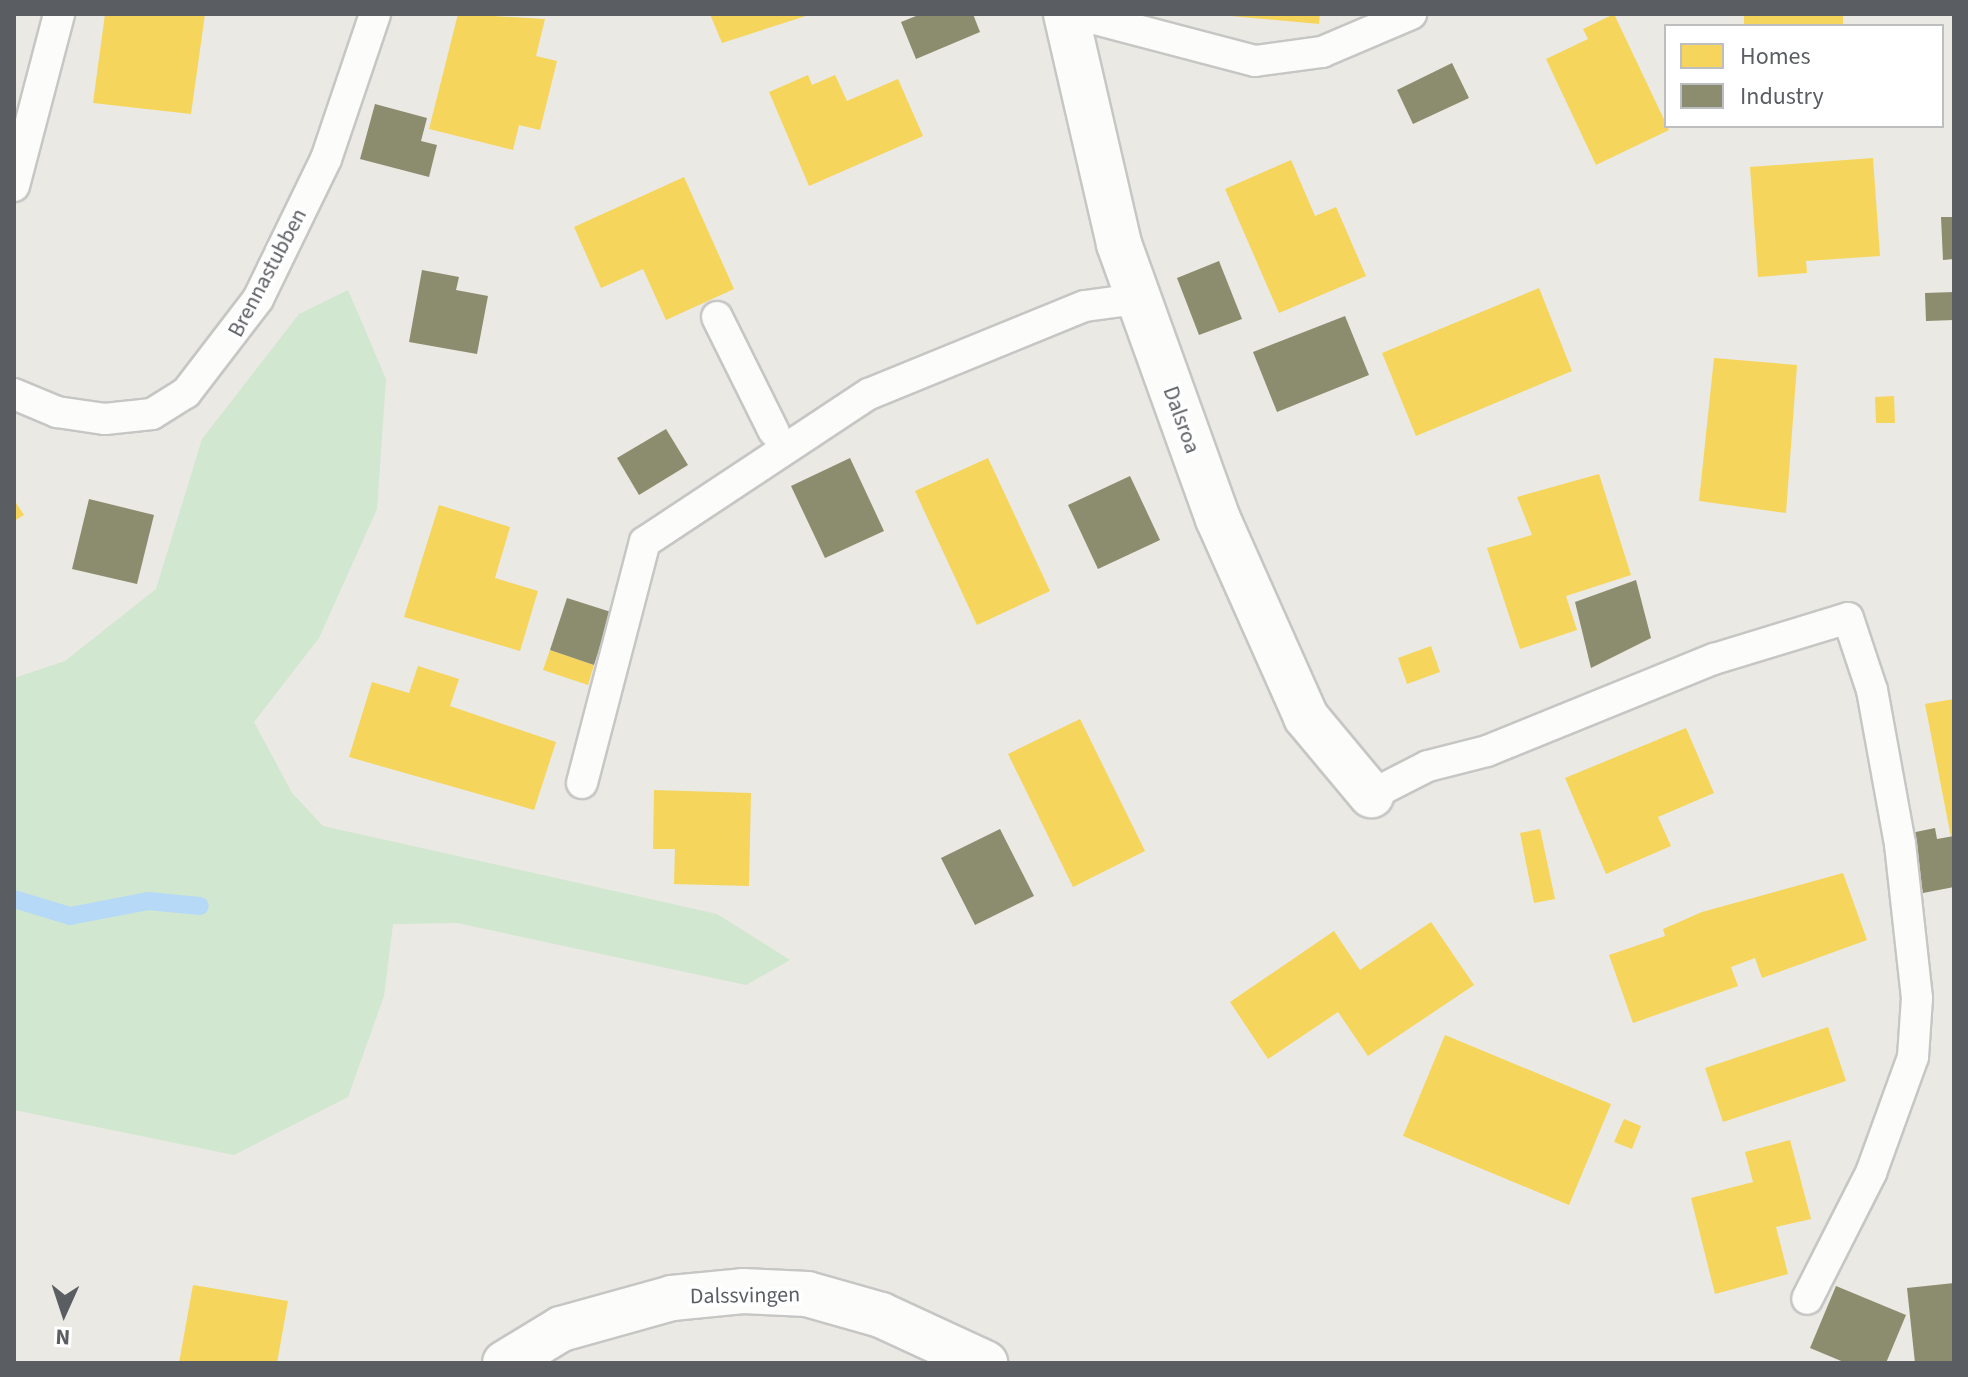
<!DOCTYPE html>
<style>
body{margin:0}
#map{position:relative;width:1968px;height:1377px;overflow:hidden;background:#eae9e4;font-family:"Source Sans 3",sans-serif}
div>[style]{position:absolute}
.green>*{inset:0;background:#d1e7cf}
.homes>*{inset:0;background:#f6d55c}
.industry>*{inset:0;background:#8c8c6e}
.stream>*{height:18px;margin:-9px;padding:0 9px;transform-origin:9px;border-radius:9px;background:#b6d9f7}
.roads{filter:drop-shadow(2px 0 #c6c6c5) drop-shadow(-2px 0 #c6c6c5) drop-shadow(0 2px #c6c6c5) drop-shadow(0 -2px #c6c6c5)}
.service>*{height:30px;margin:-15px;padding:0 15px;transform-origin:15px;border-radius:15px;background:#fcfcfb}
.minor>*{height:44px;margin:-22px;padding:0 22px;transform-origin:22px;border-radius:22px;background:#fcfcfb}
span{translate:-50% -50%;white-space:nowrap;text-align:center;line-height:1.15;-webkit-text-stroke:8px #fff;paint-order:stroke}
.street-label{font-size:22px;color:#5a5d62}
.frame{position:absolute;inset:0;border:16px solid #5a5d62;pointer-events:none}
.legend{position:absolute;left:1664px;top:24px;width:280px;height:104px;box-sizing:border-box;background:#fff;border:2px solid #bdbec0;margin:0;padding:10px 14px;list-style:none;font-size:24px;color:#5a5d62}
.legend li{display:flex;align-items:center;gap:16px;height:40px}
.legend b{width:40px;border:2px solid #bdbec0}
.north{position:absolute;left:24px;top:1273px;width:80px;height:80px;-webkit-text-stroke:6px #fff;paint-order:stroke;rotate:183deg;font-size:22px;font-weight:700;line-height:32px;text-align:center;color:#5a5d62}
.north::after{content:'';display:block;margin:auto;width:28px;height:36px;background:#5a5d62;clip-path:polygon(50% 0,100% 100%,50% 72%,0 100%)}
</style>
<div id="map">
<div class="green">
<i style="clip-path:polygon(348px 290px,386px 379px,377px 509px,319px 638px,254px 722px,292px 793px,323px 826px,717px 914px,790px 960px,746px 985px,457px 923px,393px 924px,384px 996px,348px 1097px,234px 1155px,14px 1110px,14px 678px,65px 661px,156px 589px,202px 439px,299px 314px)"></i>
</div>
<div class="homes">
<i style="clip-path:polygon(105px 14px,205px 14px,191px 114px,93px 103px)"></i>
<i style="clip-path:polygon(458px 14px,545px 19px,536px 56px,557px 61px,540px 130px,519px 125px,513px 150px,429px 129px)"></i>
<i style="clip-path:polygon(710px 14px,812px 14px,722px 43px)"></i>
<i style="clip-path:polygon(1209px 14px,1320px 14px,1319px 24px)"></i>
<i style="clip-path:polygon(1614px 14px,1669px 130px,1596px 165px,1546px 59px,1588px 39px,1583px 29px)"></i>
<i style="clip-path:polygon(1744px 14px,1843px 14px,1843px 26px,1744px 26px)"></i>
<i style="clip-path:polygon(808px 75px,812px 85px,835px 75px,847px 101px,898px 79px,923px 136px,809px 186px,769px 92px)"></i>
<i style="clip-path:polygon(1873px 158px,1880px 256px,1806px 261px,1807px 273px,1758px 277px,1750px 167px)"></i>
<i style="clip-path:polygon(1291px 160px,1315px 216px,1336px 207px,1366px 276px,1279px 313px,1225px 189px)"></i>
<i style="clip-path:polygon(684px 177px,734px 289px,666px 320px,643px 269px,601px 288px,574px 227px)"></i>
<i style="clip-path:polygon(1539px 288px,1572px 371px,1416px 436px,1382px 353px)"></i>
<i style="clip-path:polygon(1714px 358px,1797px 365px,1786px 513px,1699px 501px)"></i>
<i style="clip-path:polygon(1894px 396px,1895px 423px,1876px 423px,1875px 397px)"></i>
<i style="clip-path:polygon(988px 458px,1050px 591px,977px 625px,915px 491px)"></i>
<i style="clip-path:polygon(1599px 474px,1631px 575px,1566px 596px,1577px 630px,1520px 649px,1487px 548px,1532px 535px,1517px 497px)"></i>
<i style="clip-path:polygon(14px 500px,24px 515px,14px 521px)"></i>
<i style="clip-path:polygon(439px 505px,510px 527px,495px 578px,538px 591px,520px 651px,404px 617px)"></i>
<i style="clip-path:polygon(1431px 646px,1440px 672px,1407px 684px,1398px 658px)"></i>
<i style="clip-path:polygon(550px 650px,594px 665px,588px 685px,543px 670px)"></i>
<i style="clip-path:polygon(418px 666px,459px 679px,450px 706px,556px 742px,534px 810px,349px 757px,372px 682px,409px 693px)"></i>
<i style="clip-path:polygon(1954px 699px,1954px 836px,1951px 837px,1925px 704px)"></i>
<i style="clip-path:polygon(1080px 719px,1145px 851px,1073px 887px,1008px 754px)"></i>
<i style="clip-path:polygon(1686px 728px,1714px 793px,1658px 817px,1671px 846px,1606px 874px,1565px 778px)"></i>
<i style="clip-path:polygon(654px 790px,751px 793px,749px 886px,674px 884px,675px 849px,653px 849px)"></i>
<i style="clip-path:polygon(1540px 829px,1555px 899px,1534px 903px,1520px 833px)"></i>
<i style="clip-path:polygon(1843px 873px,1867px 940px,1762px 978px,1755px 958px,1731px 967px,1738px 986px,1633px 1023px,1609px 955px,1665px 936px,1663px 929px,1702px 912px)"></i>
<i style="clip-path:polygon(1431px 922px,1474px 985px,1368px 1056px,1338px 1012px,1268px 1059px,1230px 1002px,1334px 931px,1360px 970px)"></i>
<i style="clip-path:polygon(1828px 1027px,1846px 1081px,1723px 1122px,1705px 1068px)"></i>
<i style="clip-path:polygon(1445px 1035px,1611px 1104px,1569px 1205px,1403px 1136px)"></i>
<i style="clip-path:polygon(1624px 1119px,1641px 1126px,1632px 1149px,1614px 1142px)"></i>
<i style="clip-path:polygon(1790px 1140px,1811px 1219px,1776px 1227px,1788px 1274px,1715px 1294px,1691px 1198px,1753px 1182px,1745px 1152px)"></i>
<i style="clip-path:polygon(193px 1285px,288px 1301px,277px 1363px,179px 1363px)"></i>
</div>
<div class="industry">
<i style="clip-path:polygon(921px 14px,973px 14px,980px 32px,916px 59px,901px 22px)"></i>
<i style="clip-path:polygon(1452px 63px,1469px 98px,1413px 124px,1397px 90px)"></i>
<i style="clip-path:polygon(375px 104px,427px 118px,421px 141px,437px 145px,429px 177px,360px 159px)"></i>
<i style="clip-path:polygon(1941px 217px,1954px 217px,1954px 259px,1943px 260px)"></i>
<i style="clip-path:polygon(1219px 261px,1242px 319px,1199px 335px,1177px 278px)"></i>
<i style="clip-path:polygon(422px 270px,459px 277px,456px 290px,488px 296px,477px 354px,409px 342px)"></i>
<i style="clip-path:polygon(1954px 292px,1954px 320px,1926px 321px,1925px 293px)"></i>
<i style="clip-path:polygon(1345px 316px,1369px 375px,1277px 412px,1253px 352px)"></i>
<i style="clip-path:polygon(666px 429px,688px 465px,639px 495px,617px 458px)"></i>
<i style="clip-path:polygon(850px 458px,884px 531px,825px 558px,791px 486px)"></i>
<i style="clip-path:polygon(1130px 476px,1160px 540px,1098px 569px,1068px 505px)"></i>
<i style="clip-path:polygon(89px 499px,154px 515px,137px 584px,72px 569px)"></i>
<i style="clip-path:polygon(1636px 580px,1651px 638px,1591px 668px,1575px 602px)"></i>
<i style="clip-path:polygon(567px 598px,611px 612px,594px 665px,550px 650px)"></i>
<i style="clip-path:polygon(1935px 828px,1937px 839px,1954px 836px,1954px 887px,1923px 893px,1911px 833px)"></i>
<i style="clip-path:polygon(1000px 829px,1034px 896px,975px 925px,941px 858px)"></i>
<i style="clip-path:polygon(1954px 1283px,1954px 1363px,1915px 1363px,1907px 1288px)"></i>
<i style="clip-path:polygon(1836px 1286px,1906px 1315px,1886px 1363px,1846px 1363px,1810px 1348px)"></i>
</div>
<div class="stream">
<i style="left:14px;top:899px;width:59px;rotate:16.9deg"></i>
<i style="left:70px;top:916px;width:79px;rotate:-10.9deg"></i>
<i style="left:148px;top:901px;width:52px;rotate:5.5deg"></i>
</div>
<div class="roads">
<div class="service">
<i style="left:1076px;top:14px;width:185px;rotate:14.7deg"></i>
<i style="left:1255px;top:61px;width:68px;rotate:-7.7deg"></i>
<i style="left:1322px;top:52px;width:97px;rotate:-23.1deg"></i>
<i style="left:14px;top:186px;width:178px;rotate:-75.3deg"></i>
<i style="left:717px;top:317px;width:128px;rotate:63.6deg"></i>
<i style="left:14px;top:394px;width:47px;rotate:22.7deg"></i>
<i style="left:57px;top:412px;width:49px;rotate:8.3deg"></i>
<i style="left:105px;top:419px;width:47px;rotate:-6.1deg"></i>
<i style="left:152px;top:414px;width:40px;rotate:-32deg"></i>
<i style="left:186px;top:393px;width:118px;rotate:-52.5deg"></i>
<i style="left:258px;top:299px;width:156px;rotate:-64.1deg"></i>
<i style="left:326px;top:159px;width:153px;rotate:-71.3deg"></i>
<i style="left:582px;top:783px;width:249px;rotate:-75.4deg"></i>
<i style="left:645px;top:542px;width:268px;rotate:-33.5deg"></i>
<i style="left:869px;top:394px;width:233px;rotate:-22.2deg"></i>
<i style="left:1085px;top:306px;width:51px;rotate:-7.8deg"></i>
<i style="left:1371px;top:795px;width:64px;rotate:-27deg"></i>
<i style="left:1428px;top:766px;width:61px;rotate:-14.3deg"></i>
<i style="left:1487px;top:751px;width:245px;rotate:-22.1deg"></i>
<i style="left:1714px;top:659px;width:140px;rotate:-17deg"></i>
<i style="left:1848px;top:618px;width:76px;rotate:71.6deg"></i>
<i style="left:1872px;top:690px;width:157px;rotate:79.7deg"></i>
<i style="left:1900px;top:844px;width:155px;rotate:83.7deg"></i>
<i style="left:1917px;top:998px;width:59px;rotate:93.9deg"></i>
<i style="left:1913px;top:1057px;width:123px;rotate:109.9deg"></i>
<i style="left:1871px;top:1173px;width:141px;rotate:116.9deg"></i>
</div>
<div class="minor">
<i style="left:1066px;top:14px;width:236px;rotate:77deg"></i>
<i style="left:1119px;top:244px;width:292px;rotate:70.2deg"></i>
<i style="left:1218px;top:519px;width:217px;rotate:66deg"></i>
<i style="left:1306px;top:717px;width:102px;rotate:50.2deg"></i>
<i style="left:505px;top:1363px;width:66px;rotate:-31.3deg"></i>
<i style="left:561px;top:1329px;width:115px;rotate:-15.6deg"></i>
<i style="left:672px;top:1298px;width:71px;rotate:-5.6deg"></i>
<i style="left:743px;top:1291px;width:64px;rotate:2.7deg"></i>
<i style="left:807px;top:1294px;width:77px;rotate:15.8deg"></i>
<i style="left:881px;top:1315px;width:115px;rotate:24.8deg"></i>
</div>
</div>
<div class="street-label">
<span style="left:268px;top:273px;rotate:-62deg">Brennastubben</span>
<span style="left:1181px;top:420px;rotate:70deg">Dalsroa</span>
<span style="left:745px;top:1296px;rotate:-1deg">Dalssvingen</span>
</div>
<div class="frame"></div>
<ul class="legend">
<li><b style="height:22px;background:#f6d55c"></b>Homes</li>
<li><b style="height:22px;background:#8c8c6e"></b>Industry</li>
</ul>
<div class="north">N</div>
</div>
